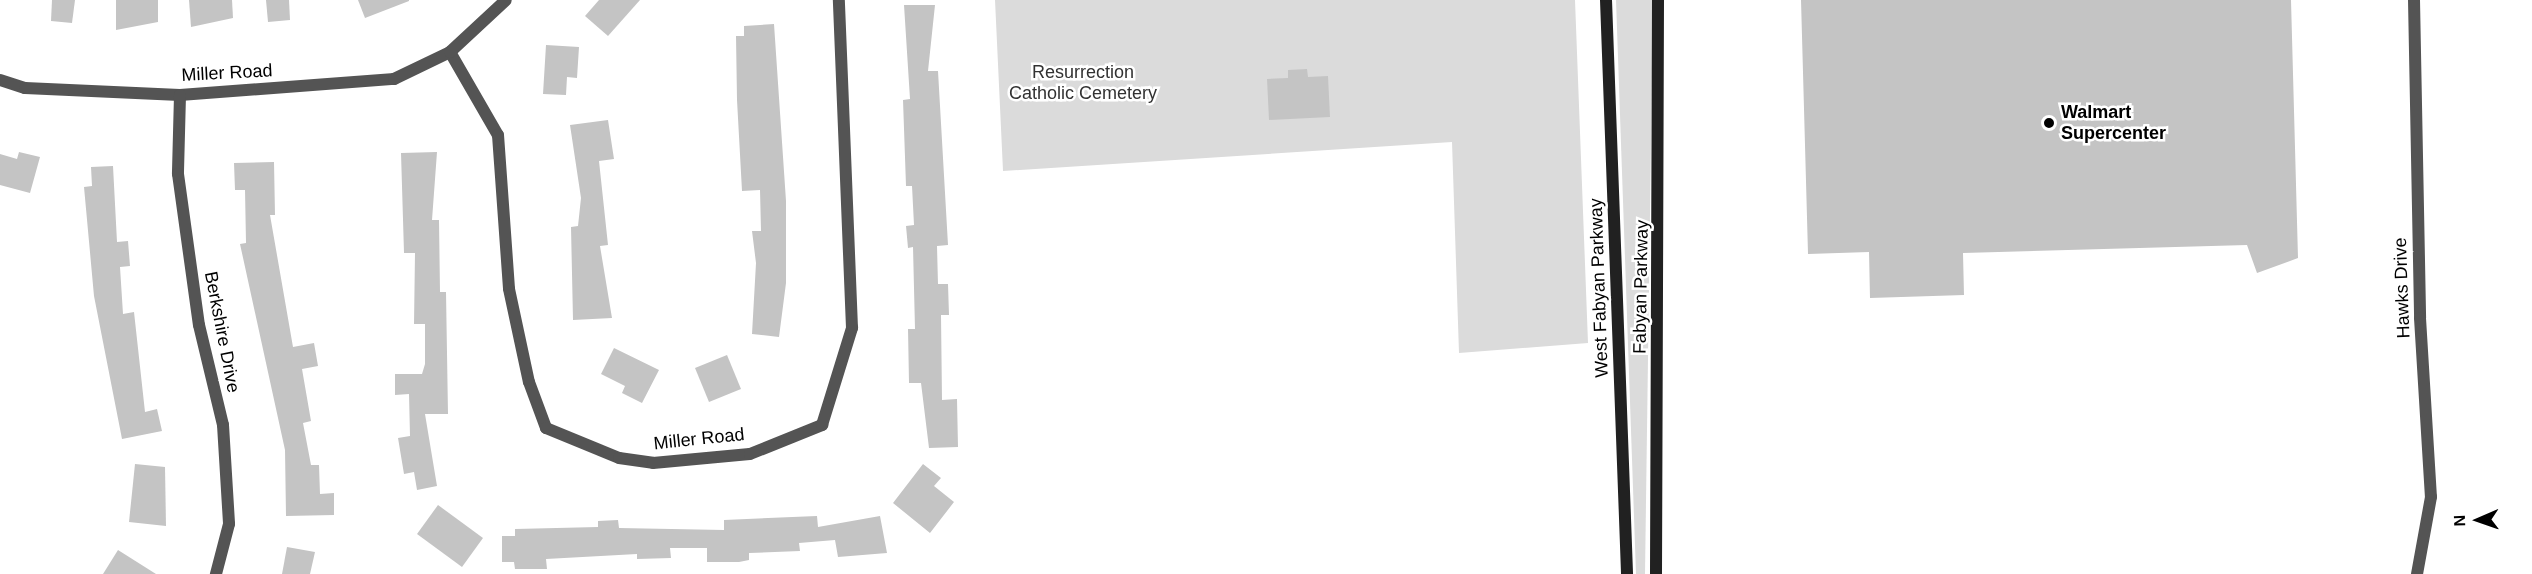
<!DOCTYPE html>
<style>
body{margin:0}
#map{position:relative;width:2532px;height:574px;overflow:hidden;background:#fff;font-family:Helvetica,sans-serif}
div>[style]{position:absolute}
.green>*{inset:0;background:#dbdbdb}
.building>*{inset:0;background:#c4c4c4}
.street>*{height:12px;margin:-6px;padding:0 6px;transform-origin:6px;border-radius:6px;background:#545454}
.secondary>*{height:12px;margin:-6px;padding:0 6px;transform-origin:6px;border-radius:6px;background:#212121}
.dots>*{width:16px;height:16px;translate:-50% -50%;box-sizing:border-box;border:3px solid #fff;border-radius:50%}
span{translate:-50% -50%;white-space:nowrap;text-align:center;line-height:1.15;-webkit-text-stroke:5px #fff;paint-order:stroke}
.street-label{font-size:18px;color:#000}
.park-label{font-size:18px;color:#323232}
.poi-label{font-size:18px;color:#000;font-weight:700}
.left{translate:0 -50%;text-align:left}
.north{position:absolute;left:2448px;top:490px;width:60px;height:60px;-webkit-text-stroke:4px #fff;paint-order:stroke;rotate:268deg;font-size:16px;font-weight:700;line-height:24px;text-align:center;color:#000}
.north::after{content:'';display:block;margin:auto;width:21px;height:27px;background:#000;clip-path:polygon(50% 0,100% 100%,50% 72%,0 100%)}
</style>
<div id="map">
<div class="green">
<i style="clip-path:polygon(995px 0,1575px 0,1588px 343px,1459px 353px,1452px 142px,1003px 171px)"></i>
<i style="clip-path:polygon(1616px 0,1653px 0,1645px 574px,1636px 574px)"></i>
</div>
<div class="building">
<i style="clip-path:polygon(52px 0,75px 0,72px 23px,51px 21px)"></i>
<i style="clip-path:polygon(116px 0,158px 0,158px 22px,116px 30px)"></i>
<i style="clip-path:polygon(189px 0,232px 0,233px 18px,191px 27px)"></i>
<i style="clip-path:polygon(266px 0,289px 0,290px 20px,268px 22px)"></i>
<i style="clip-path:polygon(358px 0,409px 0,409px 1px,365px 18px)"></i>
<i style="clip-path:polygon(599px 0,640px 0,608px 36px,585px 16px)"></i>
<i style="clip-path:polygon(1801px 0,2291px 0,2298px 258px,2257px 273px,2247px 245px,1963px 253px,1964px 295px,1870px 298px,1869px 252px,1808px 254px)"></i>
<i style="clip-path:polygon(904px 5px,935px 5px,928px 71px,938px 71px,948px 245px,937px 246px,938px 284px,948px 284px,949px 315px,941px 315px,942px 400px,957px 399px,958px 447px,929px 448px,921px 383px,909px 383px,908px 329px,915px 329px,913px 247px,908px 248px,906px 226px,914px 225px,912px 186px,906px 186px,903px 100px,910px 99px)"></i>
<i style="clip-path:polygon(774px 24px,786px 201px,786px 283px,779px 337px,752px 334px,756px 263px,752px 231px,761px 231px,760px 190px,742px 191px,737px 100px,736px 36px,744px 36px,744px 26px)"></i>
<i style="clip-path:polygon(546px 45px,579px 47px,577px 78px,567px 77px,566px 95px,543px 94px)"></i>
<i style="clip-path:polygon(1307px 69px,1308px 77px,1328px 76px,1330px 117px,1269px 120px,1267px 79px,1288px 78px,1288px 70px)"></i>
<i style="clip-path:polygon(608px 120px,614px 159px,599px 161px,608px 245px,600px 246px,612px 318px,573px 320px,571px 227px,578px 226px,581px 198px,570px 125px)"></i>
<i style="clip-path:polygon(19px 152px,40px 157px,30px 193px,0 185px,0 154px,17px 159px)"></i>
<i style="clip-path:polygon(437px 152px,432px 220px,439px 220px,440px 292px,446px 292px,448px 414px,425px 414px,437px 486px,417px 490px,414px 472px,404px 474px,398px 438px,410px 436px,409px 394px,395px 395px,395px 374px,422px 374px,425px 364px,425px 324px,414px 324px,415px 253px,404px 253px,401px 153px)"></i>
<i style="clip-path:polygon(274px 162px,275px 215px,270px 215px,293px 347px,314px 343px,318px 366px,302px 369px,311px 421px,303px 423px,311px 465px,319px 465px,320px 494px,334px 493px,334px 515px,286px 516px,285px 450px,240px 244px,246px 243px,245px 190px,235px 190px,234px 163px)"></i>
<i style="clip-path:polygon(113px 166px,117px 242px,128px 241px,130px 266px,120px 267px,123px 314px,134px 312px,145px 412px,157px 409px,162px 431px,122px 439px,94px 296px,84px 187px,92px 186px,91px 167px)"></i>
<i style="clip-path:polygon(614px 348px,659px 370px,642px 403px,622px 393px,625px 386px,601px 374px)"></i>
<i style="clip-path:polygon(727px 355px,741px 389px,709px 402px,695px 368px)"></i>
<i style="clip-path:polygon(135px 464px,165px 467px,166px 526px,129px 522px)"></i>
<i style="clip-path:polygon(923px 464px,941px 478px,934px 486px,954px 502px,930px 533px,893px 503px)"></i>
<i style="clip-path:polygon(438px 505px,483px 538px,462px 567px,417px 534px)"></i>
<i style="clip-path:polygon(817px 516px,818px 527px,880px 516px,887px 553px,838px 557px,835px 540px,799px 543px,800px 551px,749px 553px,749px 560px,739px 562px,707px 562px,707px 548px,670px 548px,671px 558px,637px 559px,637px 554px,546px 559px,547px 569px,515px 569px,514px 562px,502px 562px,502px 536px,515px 536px,515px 529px,598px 527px,598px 521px,618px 520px,619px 528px,724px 530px,724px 520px)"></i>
<i style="clip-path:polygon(287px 547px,315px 552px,310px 574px,282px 574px)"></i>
<i style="clip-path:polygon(118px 550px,156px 574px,103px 574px)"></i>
</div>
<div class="street">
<i style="left:2414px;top:0;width:318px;rotate:88.9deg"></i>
<i style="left:2420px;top:318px;width:179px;rotate:86.5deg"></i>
<i style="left:2431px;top:497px;width:78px;rotate:100.3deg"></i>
<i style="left:450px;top:52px;width:96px;rotate:60deg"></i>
<i style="left:498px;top:135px;width:154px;rotate:85.9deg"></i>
<i style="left:509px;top:289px;width:95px;rotate:77.9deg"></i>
<i style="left:529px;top:382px;width:49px;rotate:69.7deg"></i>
<i style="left:546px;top:428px;width:79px;rotate:22.3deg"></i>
<i style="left:619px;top:458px;width:34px;rotate:8deg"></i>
<i style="left:653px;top:463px;width:97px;rotate:-5.3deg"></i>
<i style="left:750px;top:454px;width:78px;rotate:-21.9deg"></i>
<i style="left:822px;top:425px;width:102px;rotate:-72.8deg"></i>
<i style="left:852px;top:328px;width:328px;rotate:-92.3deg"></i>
<i style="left:0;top:80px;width:26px;rotate:18deg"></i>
<i style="left:25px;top:88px;width:155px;rotate:2.6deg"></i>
<i style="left:180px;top:95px;width:215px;rotate:-4.3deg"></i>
<i style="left:394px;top:79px;width:62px;rotate:-25.7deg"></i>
<i style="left:450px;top:52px;width:76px;rotate:-42.9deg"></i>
<i style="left:180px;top:95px;width:79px;rotate:91.5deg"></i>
<i style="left:178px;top:174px;width:152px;rotate:82.1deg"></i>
<i style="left:199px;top:325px;width:103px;rotate:76.5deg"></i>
<i style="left:223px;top:425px;width:99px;rotate:86.5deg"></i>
<i style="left:229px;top:524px;width:52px;rotate:104.6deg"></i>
</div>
<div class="secondary">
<i style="left:1606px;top:0;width:574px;rotate:87.9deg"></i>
<i style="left:1656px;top:574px;width:574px;rotate:-89.8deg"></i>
</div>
<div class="dots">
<i style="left:2049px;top:123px;background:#000"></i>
</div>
<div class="street-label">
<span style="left:227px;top:73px;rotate:-3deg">Miller Road</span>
<span style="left:1641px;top:287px;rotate:-89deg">Fabyan Parkway</span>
<span style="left:1599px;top:288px;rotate:-92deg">West Fabyan Parkway</span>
<span style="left:2402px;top:288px;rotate:-92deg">Hawks Drive</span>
<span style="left:222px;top:332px;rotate:79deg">Berkshire Drive</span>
<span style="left:699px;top:439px;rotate:-6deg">Miller Road</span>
</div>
<div class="park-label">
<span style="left:1083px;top:83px">Resurrection<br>Catholic Cemetery</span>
</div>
<div class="poi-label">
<span class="left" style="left:2061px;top:123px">Walmart<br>Supercenter</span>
</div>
<div class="north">N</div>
</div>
